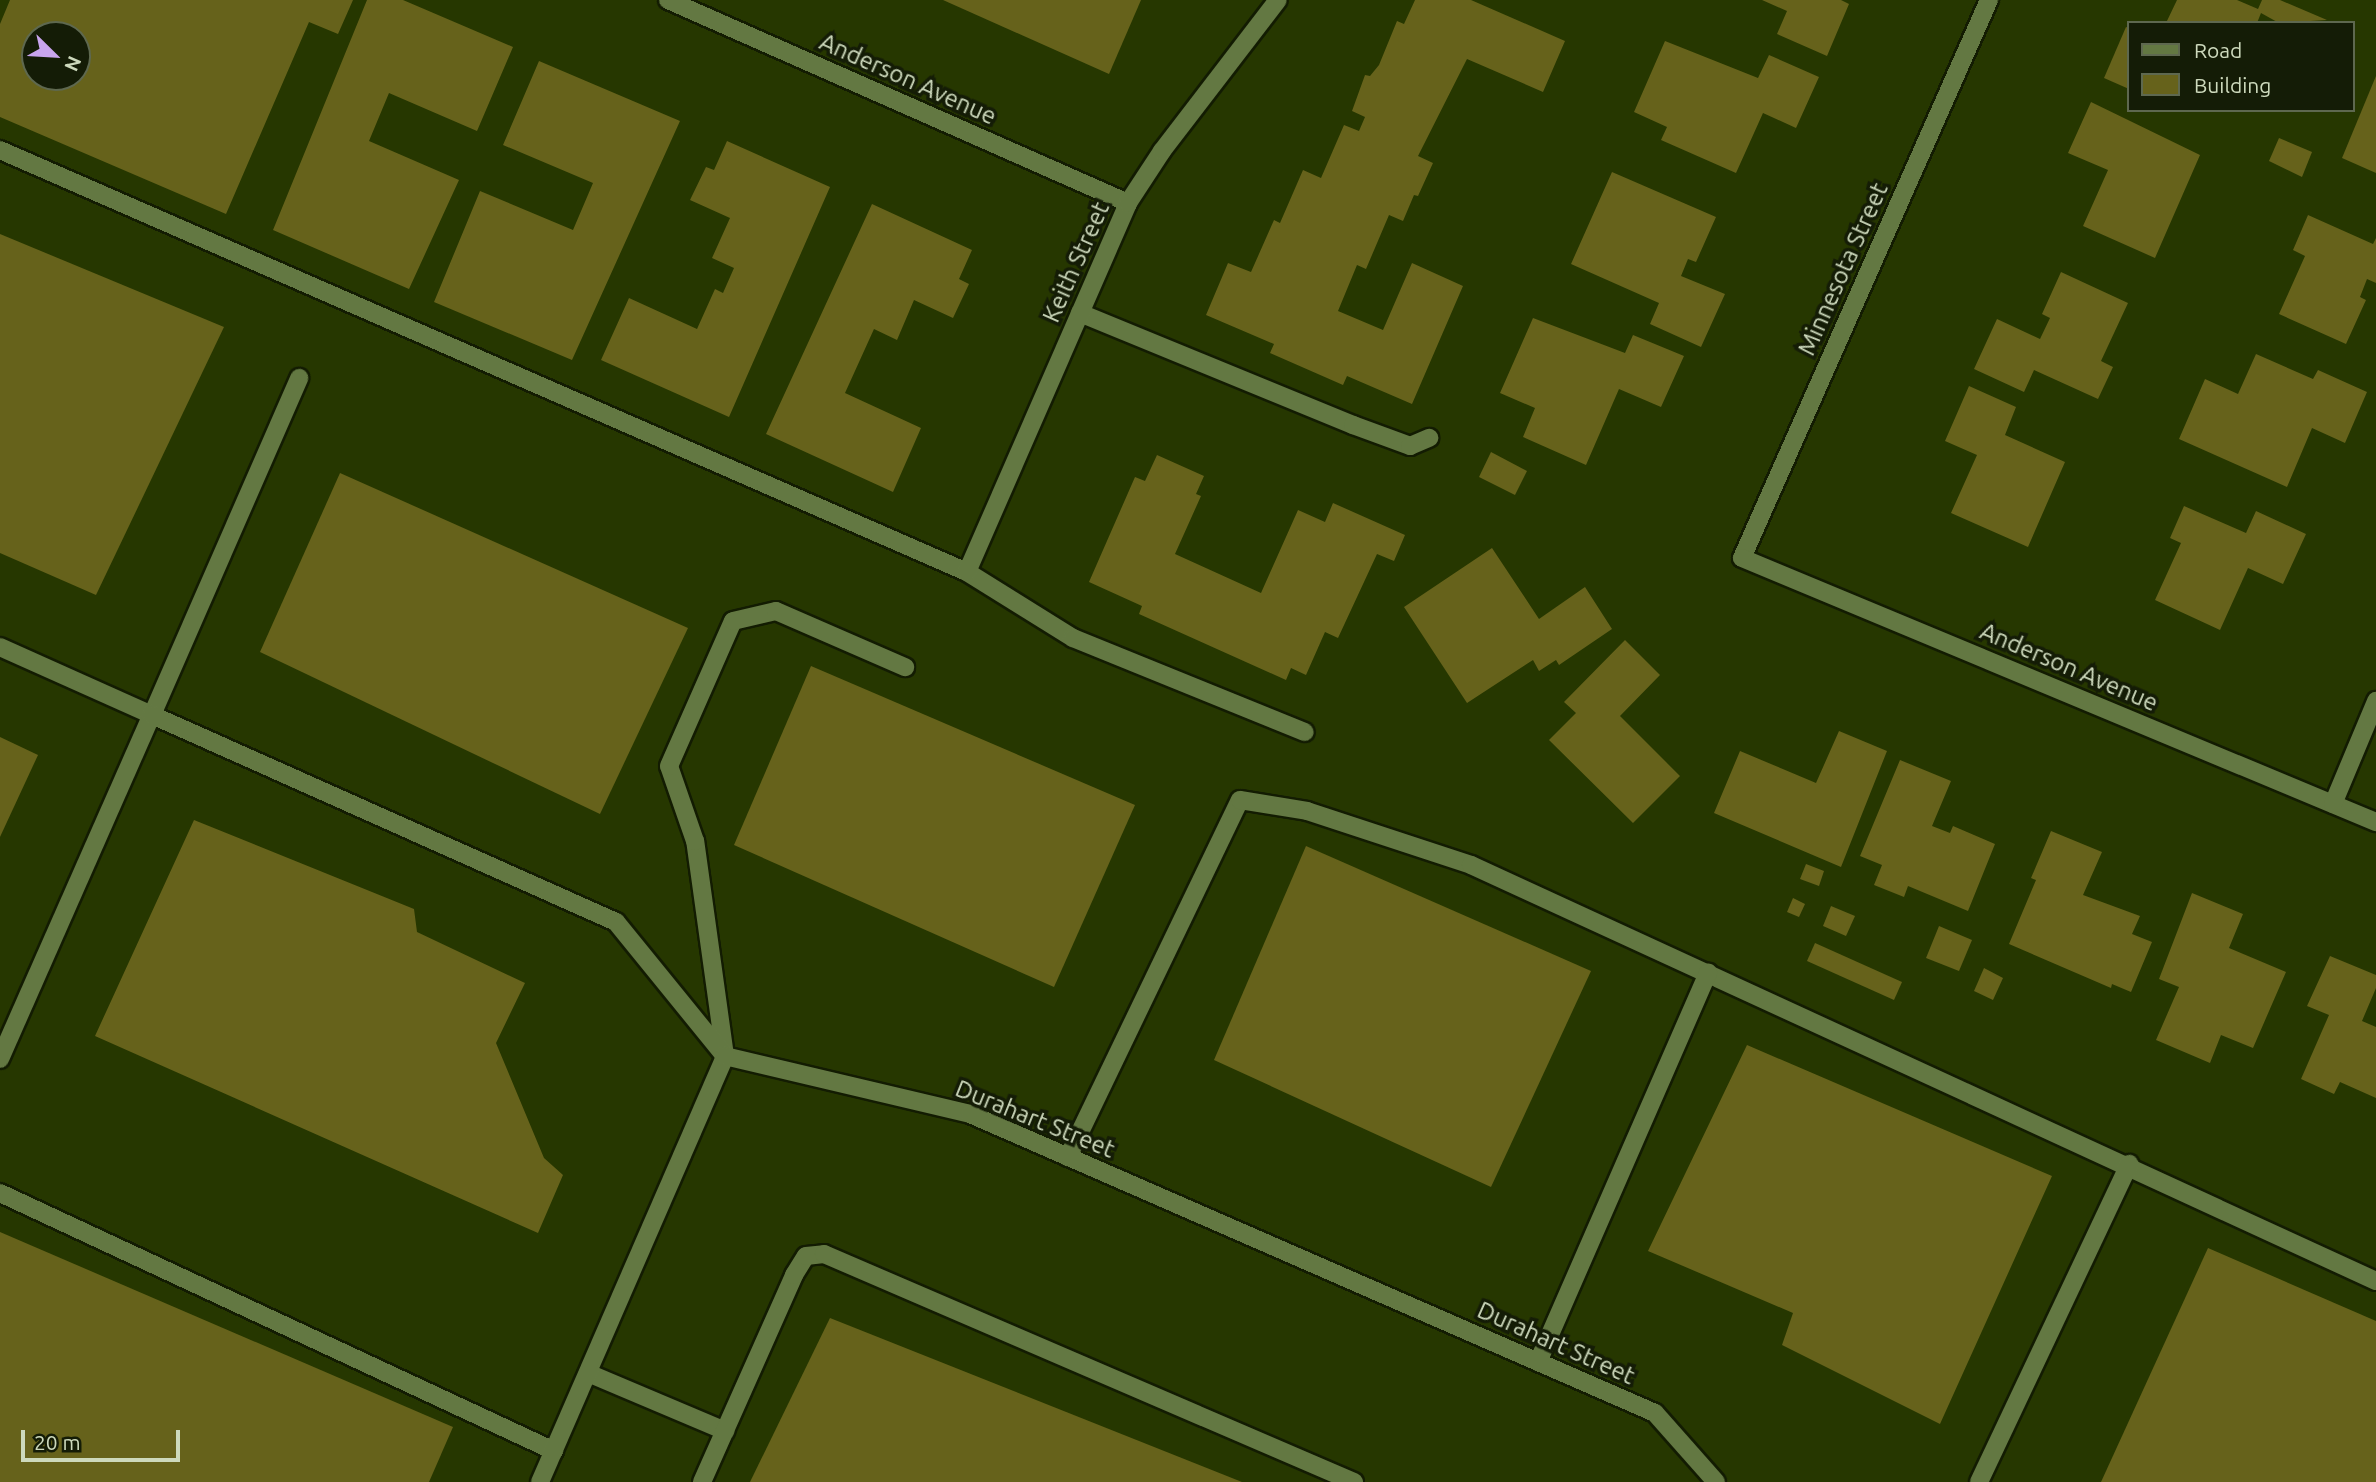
<!DOCTYPE html>
<style>
body{margin:0}
#map{position:relative;width:2376px;height:1482px;overflow:hidden;background:#263700;font-family:Ubuntu,sans-serif}
div>[style]{position:absolute}
.building>*{inset:0;background:#66621b}
.roads{filter:drop-shadow(2px 0 #131c02) drop-shadow(-2px 0 #131c02) drop-shadow(0 2px #131c02) drop-shadow(0 -2px #131c02)}
.lane>*{height:18px;margin:-9px;padding:0 9px;transform-origin:9px;border-radius:9px;background:#637842}
.street>*{height:18px;margin:-9px;padding:0 9px;transform-origin:9px;border-radius:9px;background:#637842}
span{translate:-50% -50%;white-space:nowrap;text-align:center;line-height:1.15;-webkit-text-stroke:7px #141c06;paint-order:stroke}
.street-label{font-size:24px;color:#cdd9bc}
.legend{position:absolute;left:2127px;top:21px;width:228px;height:91px;box-sizing:border-box;background:#141c06;border:2px solid #5e684f;margin:0;padding:9px 12px;list-style:none;font-size:21px;color:#cdd9bc}
.legend li{display:flex;align-items:center;gap:14px;height:35px}
.legend b{width:35px;border:2px solid #5e684f}
.north{position:absolute;left:21px;top:21px;width:70px;height:70px;box-sizing:border-box;background:#141c06;border:2px solid #5e684f;border-radius:50%;rotate:114deg;font-size:19px;font-weight:700;line-height:28px;text-align:center;color:#cdd9bc}
.north::after{content:'';display:block;margin:auto;width:24px;height:32px;background:#c9a5ee;clip-path:polygon(50% 0,100% 100%,50% 72%,0 100%)}
.scale{position:absolute;left:21px;top:1430px;width:159px;height:32px;box-sizing:border-box;border:4px solid #cdd9bc;border-top:0;padding-left:9px;font-size:21px;line-height:24px;white-space:nowrap;color:#cdd9bc;-webkit-text-stroke:5px #141c06;paint-order:stroke}
</style>
<div id="map">
<div class="building">
<i style="clip-path:polygon(evenodd,10px 0,353px 0,338px 34px,309px 22px,226px 214px,0 117px,0 24px,10px 0,35px 35px,77px 35px,77px 77px,35px 77px,35px 35px)"></i>
<i style="clip-path:polygon(367px 0,403px 0,513px 47px,477px 131px,389px 93px,369px 141px,459px 180px,409px 289px,273px 230px)"></i>
<i style="clip-path:polygon(943px 0,1141px 0,1109px 74px)"></i>
<i style="clip-path:polygon(1415px 0,1471px 0,1565px 41px,1543px 92px,1467px 59px,1418px 156px,1433px 163px,1418px 196px,1414px 195px,1403px 221px,1389px 215px,1366px 269px,1357px 265px,1338px 311px,1383px 330px,1412px 263px,1463px 286px,1412px 404px,1347px 376px,1343px 385px,1270px 353px,1274px 344px,1206px 315px,1228px 263px,1251px 272px,1274px 220px,1280px 223px,1303px 170px,1321px 178px,1344px 125px,1359px 131px,1365px 117px,1352px 111px,1365px 75px,1370px 76px,1379px 65px,1397px 21px,1404px 24px)"></i>
<i style="clip-path:polygon(1762px 0,1841px 0,1849px 4px,1827px 56px,1777px 34px,1787px 11px)"></i>
<i style="clip-path:polygon(2177px 0,2237px 0,2258px 9px,2262px 0,2280px 0,2327px 20px,2279px 23px,2261px 13px,2257px 23px,2166px 23px)"></i>
<i style="clip-path:polygon(2126px 27px,2129px 28px,2129px 89px,2104px 78px)"></i>
<i style="clip-path:polygon(1665px 41px,1758px 78px,1769px 55px,1819px 77px,1796px 128px,1763px 113px,1736px 173px,1661px 140px,1667px 127px,1634px 112px)"></i>
<i style="clip-path:polygon(539px 61px,680px 121px,572px 360px,434px 302px,480px 191px,573px 230px,593px 183px,503px 145px)"></i>
<i style="clip-path:polygon(2376px 76px,2376px 173px,2342px 158px)"></i>
<i style="clip-path:polygon(2091px 102px,2200px 155px,2155px 258px,2083px 226px,2108px 170px,2068px 153px)"></i>
<i style="clip-path:polygon(2279px 138px,2312px 152px,2302px 177px,2269px 161px)"></i>
<i style="clip-path:polygon(727px 141px,830px 187px,729px 417px,601px 360px,629px 298px,697px 329px,715px 289px,723px 293px,734px 268px,712px 258px,730px 218px,690px 200px,706px 167px,714px 170px)"></i>
<i style="clip-path:polygon(1612px 172px,1716px 217px,1696px 262px,1688px 259px,1681px 276px,1725px 294px,1701px 347px,1650px 324px,1659px 303px,1571px 264px)"></i>
<i style="clip-path:polygon(872px 204px,972px 250px,959px 279px,969px 284px,953px 318px,914px 300px,897px 340px,874px 329px,845px 393px,921px 428px,893px 492px,766px 434px)"></i>
<i style="clip-path:polygon(2308px 215px,2373px 244px,2376px 238px,2376px 283px,2367px 279px,2360px 297px,2366px 300px,2346px 344px,2279px 314px,2305px 256px,2293px 250px)"></i>
<i style="clip-path:polygon(0 234px,224px 327px,96px 595px,0 553px)"></i>
<i style="clip-path:polygon(2061px 272px,2128px 303px,2101px 361px,2113px 367px,2098px 399px,2034px 370px,2024px 392px,1974px 369px,1997px 319px,2040px 339px,2050px 318px,2042px 314px)"></i>
<i style="clip-path:polygon(1533px 318px,1625px 353px,1633px 335px,1684px 356px,1661px 407px,1619px 389px,1586px 465px,1523px 437px,1535px 408px,1500px 393px)"></i>
<i style="clip-path:polygon(2256px 354px,2313px 379px,2318px 370px,2367px 392px,2345px 443px,2312px 428px,2287px 487px,2179px 439px,2205px 379px,2238px 394px)"></i>
<i style="clip-path:polygon(1969px 386px,2016px 407px,2005px 435px,2065px 462px,2028px 547px,1951px 513px,1977px 455px,1945px 441px)"></i>
<i style="clip-path:polygon(1491px 452px,1527px 471px,1515px 495px,1479px 477px)"></i>
<i style="clip-path:polygon(1157px 455px,1204px 476px,1196px 494px,1201px 496px,1175px 554px,1261px 593px,1298px 510px,1325px 522px,1333px 503px,1405px 535px,1394px 561px,1377px 554px,1338px 638px,1325px 632px,1306px 675px,1291px 668px,1286px 680px,1139px 614px,1142px 606px,1089px 582px,1135px 477px,1145px 481px)"></i>
<i style="clip-path:polygon(340px 473px,688px 628px,600px 814px,260px 652px)"></i>
<i style="clip-path:polygon(2184px 506px,2246px 533px,2256px 511px,2306px 534px,2283px 584px,2248px 568px,2220px 630px,2155px 600px,2181px 543px,2170px 538px)"></i>
<i style="clip-path:polygon(1492px 548px,1539px 619px,1585px 587px,1612px 629px,1559px 665px,1556px 660px,1539px 671px,1533px 660px,1467px 703px,1404px 607px)"></i>
<i style="clip-path:polygon(1625px 640px,1660px 675px,1620px 716px,1680px 776px,1633px 823px,1549px 740px,1576px 713px,1564px 702px)"></i>
<i style="clip-path:polygon(811px 666px,1135px 805px,1054px 987px,734px 845px)"></i>
<i style="clip-path:polygon(1839px 731px,1887px 751px,1841px 867px,1714px 813px,1740px 751px,1816px 783px)"></i>
<i style="clip-path:polygon(0 737px,38px 755px,0 837px)"></i>
<i style="clip-path:polygon(1900px 760px,1951px 781px,1932px 826px,1950px 833px,1953px 826px,1995px 844px,1968px 911px,1908px 886px,1904px 897px,1874px 885px,1882px 865px,1860px 856px)"></i>
<i style="clip-path:polygon(194px 820px,414px 909px,417px 932px,525px 983px,496px 1043px,544px 1158px,563px 1175px,538px 1233px,95px 1036px)"></i>
<i style="clip-path:polygon(2051px 831px,2102px 852px,2083px 895px,2140px 916px,2132px 934px,2152px 942px,2131px 992px,2112px 984px,2111px 988px,2009px 944px,2036px 880px,2031px 878px)"></i>
<i style="clip-path:polygon(1306px 846px,1591px 971px,1491px 1187px,1214px 1060px)"></i>
<i style="clip-path:polygon(1806px 864px,1824px 871px,1819px 886px,1800px 879px)"></i>
<i style="clip-path:polygon(2192px 893px,2243px 914px,2229px 948px,2286px 972px,2253px 1048px,2221px 1035px,2210px 1063px,2156px 1040px,2179px 987px,2159px 979px)"></i>
<i style="clip-path:polygon(1793px 898px,1805px 904px,1799px 917px,1787px 912px)"></i>
<i style="clip-path:polygon(1831px 906px,1855px 916px,1846px 936px,1823px 926px)"></i>
<i style="clip-path:polygon(1939px 926px,1972px 940px,1959px 971px,1926px 958px)"></i>
<i style="clip-path:polygon(1815px 943px,1902px 982px,1894px 1000px,1807px 961px)"></i>
<i style="clip-path:polygon(2330px 956px,2376px 975px,2376px 988px,2362px 1021px,2376px 1027px,2376px 1098px,2340px 1082px,2334px 1094px,2301px 1079px,2329px 1015px,2307px 1006px)"></i>
<i style="clip-path:polygon(1984px 968px,2003px 978px,1993px 1000px,1974px 991px)"></i>
<i style="clip-path:polygon(1747px 1045px,2052px 1176px,1940px 1424px,1782px 1345px,1793px 1313px,1648px 1251px)"></i>
<i style="clip-path:polygon(0 1232px,453px 1427px,429px 1482px,0 1482px)"></i>
<i style="clip-path:polygon(2208px 1248px,2376px 1321px,2376px 1482px,2101px 1482px)"></i>
<i style="clip-path:polygon(830px 1318px,1242px 1482px,750px 1482px)"></i>
</div>
<div class="roads">
<div class="lane">
<i style="left:0;top:150px;width:1055px;rotate:23.58deg"></i>
<i style="left:967px;top:572px;width:125px;rotate:31.9deg"></i>
<i style="left:1073px;top:638px;width:250px;rotate:22.1deg"></i>
<i style="left:1080px;top:313px;width:295px;rotate:22.3deg"></i>
<i style="left:1353px;top:425px;width:61px;rotate:20.2deg"></i>
<i style="left:1410px;top:446px;width:21px;rotate:-23deg"></i>
<i style="left:0;top:647px;width:167px;rotate:24.1deg"></i>
<i style="left:152px;top:715px;width:368px;rotate:-66.4deg"></i>
<i style="left:725px;top:1056px;width:217px;rotate:-97.9deg"></i>
<i style="left:695px;top:841px;width:79px;rotate:-109.1deg"></i>
<i style="left:669px;top:766px;width:158px;rotate:-66.2deg"></i>
<i style="left:733px;top:621px;width:44px;rotate:-13.1deg"></i>
<i style="left:776px;top:611px;width:141px;rotate:23.5deg"></i>
<i style="left:0;top:1059px;width:376px;rotate:-66.2deg"></i>
<i style="left:152px;top:715px;width:508px;rotate:24.04deg"></i>
<i style="left:616px;top:922px;width:173px;rotate:50.9deg"></i>
<i style="left:1068px;top:1157px;width:396px;rotate:-64.3deg"></i>
<i style="left:1240px;top:800px;width:68px;rotate:9.3deg"></i>
<i style="left:1307px;top:811px;width:173px;rotate:18.2deg"></i>
<i style="left:1471px;top:865px;width:996px;rotate:24.69deg"></i>
<i style="left:0;top:1193px;width:611px;rotate:24.97deg"></i>
<i style="left:1538px;top:1362px;width:425px;rotate:-66.4deg"></i>
<i style="left:588px;top:1373px;width:149px;rotate:22.9deg"></i>
<i style="left:702px;top:1482px;width:227px;rotate:-66deg"></i>
<i style="left:794px;top:1275px;width:22px;rotate:-58deg"></i>
<i style="left:806px;top:1256px;width:18px;rotate:-6deg"></i>
<i style="left:824px;top:1254px;width:577px;rotate:23.28deg"></i>
<i style="left:1979px;top:1482px;width:352px;rotate:-64.7deg"></i>
</div>
<div class="street">
<i style="left:668px;top:0;width:503px;rotate:23.81deg"></i>
<i style="left:1989px;top:0;width:610px;rotate:113.88deg"></i>
<i style="left:1742px;top:558px;width:687px;rotate:22.61deg"></i>
<i style="left:967px;top:572px;width:403px;rotate:-66.4deg"></i>
<i style="left:1128px;top:203px;width:62px;rotate:-56.8deg"></i>
<i style="left:1162px;top:151px;width:190px;rotate:-52.5deg"></i>
<i style="left:2333px;top:804px;width:112px;rotate:-67.3deg"></i>
<i style="left:540px;top:1482px;width:464px;rotate:-66.5deg"></i>
<i style="left:725px;top:1056px;width:252px;rotate:13.3deg"></i>
<i style="left:970px;top:1114px;width:747px;rotate:23.58deg"></i>
<i style="left:1655px;top:1413px;width:92px;rotate:48.5deg"></i>
</div>
</div>
<div class="street-label">
<span style="left:908px;top:79px;rotate:24deg">Anderson Avenue</span>
<span style="left:1076px;top:262px;rotate:-66deg">Keith Street</span>
<span style="left:1843px;top:269px;rotate:-66deg">Minnesota Street</span>
<span style="left:2069px;top:667px;rotate:23deg">Anderson Avenue</span>
<span style="left:1035px;top:1119px;rotate:22deg">Durahart Street</span>
<span style="left:1556px;top:1343px;rotate:24deg">Durahart Street</span>
</div>
<ul class="legend">
<li><b style="height:9px;background:#637842"></b>Road</li>
<li><b style="height:19px;background:#66621b"></b>Building</li>
</ul>
<div class="north">N</div>
<div class="scale">20 m</div>
</div>
